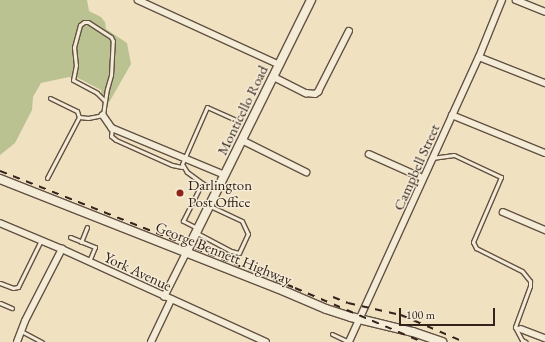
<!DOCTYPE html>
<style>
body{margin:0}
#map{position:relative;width:545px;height:342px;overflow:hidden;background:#f0e1c1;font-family:"EB Garamond",serif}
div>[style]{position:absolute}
.green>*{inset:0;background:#bac292}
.roads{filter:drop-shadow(1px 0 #635244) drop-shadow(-1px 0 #635244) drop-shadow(0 1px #635244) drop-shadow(0 -1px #635244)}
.lane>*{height:3px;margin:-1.5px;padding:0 1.5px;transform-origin:1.5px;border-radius:1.5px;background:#f5ecd7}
.street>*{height:5.5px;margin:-2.75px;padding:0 2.75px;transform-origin:2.75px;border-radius:2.75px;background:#f5ecd7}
.secondary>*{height:8px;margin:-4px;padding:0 4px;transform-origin:4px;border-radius:4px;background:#f5ecd7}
.rail>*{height:2px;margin-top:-1px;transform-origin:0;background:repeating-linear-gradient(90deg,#34231b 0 7px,transparent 0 14px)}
.dots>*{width:11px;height:11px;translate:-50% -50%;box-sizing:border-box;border:2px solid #f5ecd7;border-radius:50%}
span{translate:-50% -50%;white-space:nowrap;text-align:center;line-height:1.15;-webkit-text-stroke:3px #f5ecd7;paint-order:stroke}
.street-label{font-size:15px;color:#34231b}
.poi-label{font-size:15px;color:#34231b}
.left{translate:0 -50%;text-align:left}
.scale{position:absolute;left:399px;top:308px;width:96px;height:18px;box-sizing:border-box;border:2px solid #34231b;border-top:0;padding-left:5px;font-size:12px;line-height:14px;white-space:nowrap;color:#34231b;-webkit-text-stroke:3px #f5ecd7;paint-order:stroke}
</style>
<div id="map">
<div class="green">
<i style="clip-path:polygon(0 0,87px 0,89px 11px,101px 17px,105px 22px,106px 29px,127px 43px,131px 64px,107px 106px,102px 99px,101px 90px,78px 78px,69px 77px,41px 83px,33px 97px,32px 110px,15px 143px,0 155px)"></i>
</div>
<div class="roads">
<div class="lane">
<i style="left:50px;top:98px;width:30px;rotate:26deg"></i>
<i style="left:77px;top:111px;width:6px;rotate:72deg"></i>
<i style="left:112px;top:128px;width:8px;rotate:97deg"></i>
<i style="left:111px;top:136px;width:6px;rotate:39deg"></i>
<i style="left:116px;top:140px;width:61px;rotate:24.1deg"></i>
<i style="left:172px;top:165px;width:10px;rotate:11deg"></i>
<i style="left:432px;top:158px;width:22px;rotate:-8deg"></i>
<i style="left:454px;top:155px;width:52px;rotate:25.1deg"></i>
<i style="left:501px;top:177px;width:71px;rotate:113.3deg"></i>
<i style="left:473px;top:242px;width:7px;rotate:63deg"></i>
<i style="left:476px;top:248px;width:51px;rotate:26.6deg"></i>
<i style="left:522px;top:271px;width:13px;rotate:51deg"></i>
<i style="left:530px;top:281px;width:5px;rotate:90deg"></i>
<i style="left:530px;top:286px;width:44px;rotate:110.1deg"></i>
<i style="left:515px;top:327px;width:6px;rotate:18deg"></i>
<i style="left:47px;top:178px;width:69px;rotate:-62.3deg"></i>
<i style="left:79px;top:117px;width:9px;rotate:6deg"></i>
<i style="left:88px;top:118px;width:15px;rotate:-11deg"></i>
<i style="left:103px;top:115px;width:14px;rotate:-82deg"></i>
<i style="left:105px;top:101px;width:12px;rotate:-81deg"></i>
<i style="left:107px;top:89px;width:15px;rotate:-74deg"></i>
<i style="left:111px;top:75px;width:34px;rotate:-87deg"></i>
<i style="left:113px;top:41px;width:4px;rotate:-117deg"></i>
<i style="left:111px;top:37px;width:27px;rotate:-147deg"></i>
<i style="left:88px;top:22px;width:4px;rotate:180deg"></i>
<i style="left:84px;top:22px;width:5px;rotate:143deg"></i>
<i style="left:80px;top:25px;width:23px;rotate:105deg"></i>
<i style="left:74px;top:47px;width:18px;rotate:84deg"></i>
<i style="left:76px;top:65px;width:15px;rotate:101deg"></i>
<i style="left:73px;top:80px;width:27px;rotate:28deg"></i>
<i style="left:97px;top:93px;width:11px;rotate:45deg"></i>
<i style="left:202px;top:183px;width:19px;rotate:-144deg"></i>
<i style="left:187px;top:172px;width:9px;rotate:-122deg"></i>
<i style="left:182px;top:164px;width:62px;rotate:-66.3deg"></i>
<i style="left:207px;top:107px;width:32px;rotate:24deg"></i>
<i style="left:197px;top:228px;width:16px;rotate:-153deg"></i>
<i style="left:183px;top:221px;width:42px;rotate:-63.4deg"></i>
<i style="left:202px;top:183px;width:16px;rotate:27deg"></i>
<i style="left:197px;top:233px;width:38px;rotate:28deg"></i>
<i style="left:231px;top:251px;width:8px;rotate:14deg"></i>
<i style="left:239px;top:253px;width:21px;rotate:-65deg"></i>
<i style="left:248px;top:234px;width:14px;rotate:-115deg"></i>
<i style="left:242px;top:221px;width:35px;rotate:-155deg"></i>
<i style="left:70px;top:237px;width:27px;rotate:22deg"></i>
<i style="left:95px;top:247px;width:15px;rotate:113deg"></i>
<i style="left:81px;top:242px;width:16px;rotate:-68deg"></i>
<i style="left:0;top:283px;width:14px;rotate:21deg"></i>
<i style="left:13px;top:288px;width:5px;rotate:-11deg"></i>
<i style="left:18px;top:287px;width:52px;rotate:-63.9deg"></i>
<i style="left:0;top:303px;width:13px;rotate:23deg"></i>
<i style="left:515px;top:327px;width:15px;rotate:62deg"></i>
<i style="left:522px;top:340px;width:4px;rotate:27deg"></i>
<i style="left:21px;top:331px;width:24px;rotate:28deg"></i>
<i style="left:332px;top:334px;width:19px;rotate:25deg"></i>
</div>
<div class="street">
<i style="left:138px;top:0;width:156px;rotate:24.6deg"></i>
<i style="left:516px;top:0;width:31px;rotate:22deg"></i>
<i style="left:479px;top:57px;width:71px;rotate:21.5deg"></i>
<i style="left:274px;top:77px;width:36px;rotate:27deg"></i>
<i style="left:306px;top:93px;width:9px;rotate:6deg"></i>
<i style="left:315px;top:94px;width:4px;rotate:-34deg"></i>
<i style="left:318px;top:92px;width:68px;rotate:-63.1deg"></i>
<i style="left:103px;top:115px;width:16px;rotate:55deg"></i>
<i style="left:112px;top:128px;width:122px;rotate:22.6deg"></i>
<i style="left:452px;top:115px;width:100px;rotate:22.2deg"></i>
<i style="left:242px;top:140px;width:72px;rotate:26.6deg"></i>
<i style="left:369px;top:154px;width:59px;rotate:24deg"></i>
<i style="left:503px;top:212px;width:46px;rotate:23.2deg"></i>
<i style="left:0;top:223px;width:67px;rotate:22.8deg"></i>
<i style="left:62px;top:249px;width:224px;rotate:24.5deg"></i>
<i style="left:164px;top:297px;width:49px;rotate:-63.4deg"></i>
<i style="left:521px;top:329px;width:26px;rotate:21deg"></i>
<i style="left:17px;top:342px;width:22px;rotate:-69deg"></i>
<i style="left:25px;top:321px;width:81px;rotate:-62.8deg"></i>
<i style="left:151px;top:342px;width:47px;rotate:-64.5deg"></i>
<i style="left:349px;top:342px;width:313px;rotate:-65.5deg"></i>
<i style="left:479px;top:57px;width:61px;rotate:-68deg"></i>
</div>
<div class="secondary">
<i style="left:0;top:179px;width:298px;rotate:21.5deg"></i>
<i style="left:277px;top:288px;width:53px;rotate:23.2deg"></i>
<i style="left:326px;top:309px;width:26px;rotate:18deg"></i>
<i style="left:351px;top:317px;width:64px;rotate:13.6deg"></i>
<i style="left:413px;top:332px;width:31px;rotate:19deg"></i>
<i style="left:186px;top:253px;width:282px;rotate:-63.7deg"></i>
</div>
</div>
<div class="rail">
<i style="left:0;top:171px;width:317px;rotate:21.6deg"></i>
<i style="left:295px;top:288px;width:138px;rotate:23deg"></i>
<i style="left:333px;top:297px;width:16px;rotate:22deg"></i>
<i style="left:348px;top:303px;width:54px;rotate:12.8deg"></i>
<i style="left:401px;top:315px;width:69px;rotate:23.2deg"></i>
</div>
<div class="dots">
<i style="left:180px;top:193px;background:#8f2418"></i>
</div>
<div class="street-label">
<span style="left:242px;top:110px;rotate:-64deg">Monticello Road</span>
<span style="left:416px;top:167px;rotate:-66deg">Campbell Street</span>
<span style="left:224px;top:253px;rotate:22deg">George Bennett Highway</span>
<span style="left:138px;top:271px;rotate:25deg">York Avenue</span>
</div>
<div class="poi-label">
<span class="left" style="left:188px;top:193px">Darlington<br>Post Office</span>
</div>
<div class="scale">100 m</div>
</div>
